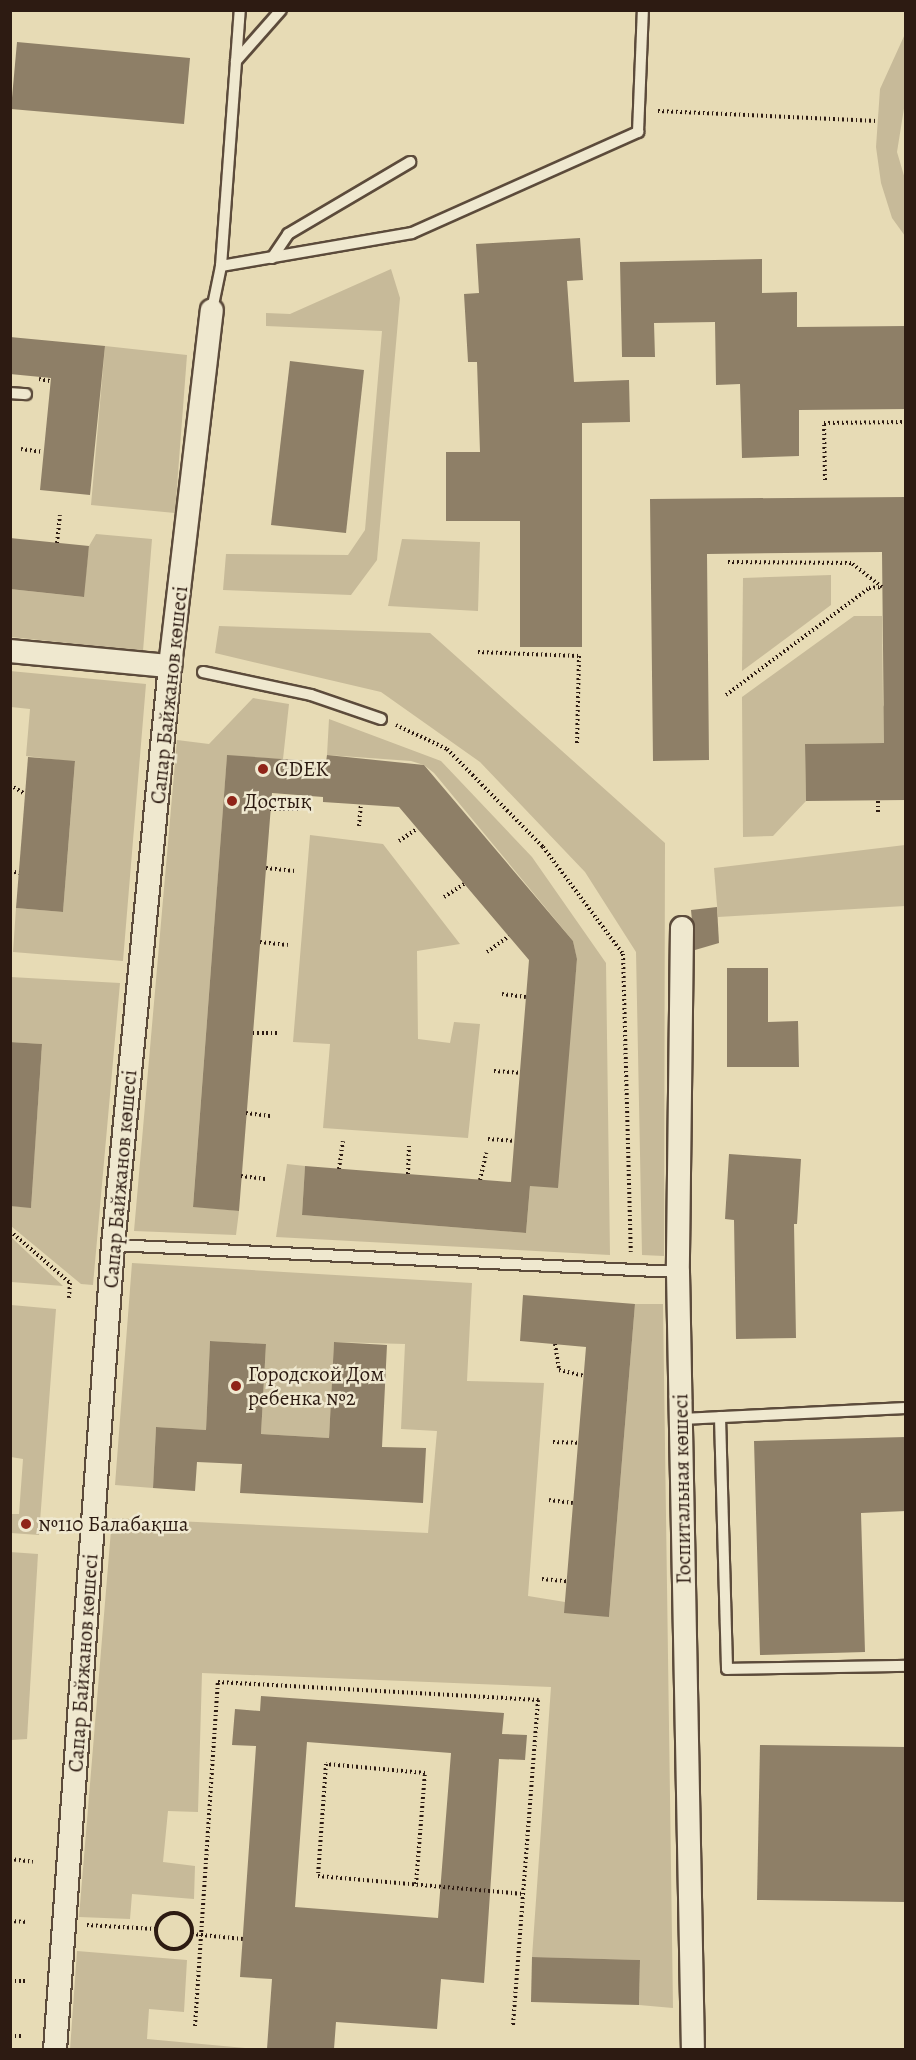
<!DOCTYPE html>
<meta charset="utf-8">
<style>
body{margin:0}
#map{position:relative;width:916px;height:2060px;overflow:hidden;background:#e7dbb5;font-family:Alegreya,serif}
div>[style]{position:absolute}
.green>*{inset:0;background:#c7ba99}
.building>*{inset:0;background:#8e7f67}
.path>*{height:4px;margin-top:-2px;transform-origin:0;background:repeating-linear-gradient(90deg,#2d1b12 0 1.5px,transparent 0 4.5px)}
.path>.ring{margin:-2px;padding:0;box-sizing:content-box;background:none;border:4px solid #2d1b12;border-radius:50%}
.roads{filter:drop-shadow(2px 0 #5c4b3b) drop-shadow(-2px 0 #5c4b3b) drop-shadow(0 2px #5c4b3b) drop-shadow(0 -2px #5c4b3b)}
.lane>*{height:10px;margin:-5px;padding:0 5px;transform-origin:5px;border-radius:5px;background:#efe8cf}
.street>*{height:22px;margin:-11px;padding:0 11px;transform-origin:11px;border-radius:11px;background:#efe8cf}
.dots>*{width:16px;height:16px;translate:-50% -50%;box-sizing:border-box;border:3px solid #efe8cf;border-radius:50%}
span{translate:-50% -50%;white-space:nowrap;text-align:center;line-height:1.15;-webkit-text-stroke:5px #efe8cf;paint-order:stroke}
.street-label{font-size:21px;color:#2d1b12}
.poi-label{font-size:21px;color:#2d1b12}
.left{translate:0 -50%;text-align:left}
.frame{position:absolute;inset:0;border:12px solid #2d1b12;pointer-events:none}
</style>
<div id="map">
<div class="green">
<i style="clip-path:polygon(905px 34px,905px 102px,897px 152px,905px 179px,905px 236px,892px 218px,881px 183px,876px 147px,880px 89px)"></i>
<i style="clip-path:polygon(391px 269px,400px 298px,377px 560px,351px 595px,223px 590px,226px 554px,348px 555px,365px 530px,382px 331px,266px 326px,266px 313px,290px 314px)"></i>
<i style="clip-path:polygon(105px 346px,187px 355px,175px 513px,91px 505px)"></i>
<i style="clip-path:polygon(96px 534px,152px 539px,143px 651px,11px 637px,10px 589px,83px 597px,89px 546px)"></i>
<i style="clip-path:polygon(402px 539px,480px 542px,478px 611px,388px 606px)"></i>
<i style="clip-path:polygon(831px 575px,831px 605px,742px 671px,743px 578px)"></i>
<i style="clip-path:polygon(854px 616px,882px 616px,883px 705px,905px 743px,805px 744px,806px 801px,773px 836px,743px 837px,742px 697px)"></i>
<i style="clip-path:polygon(219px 626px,430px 633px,665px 843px,664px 1256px,642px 1255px,636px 952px,585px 872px,480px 762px,381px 692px,215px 653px)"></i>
<i style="clip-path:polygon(10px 671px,146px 684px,123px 961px,13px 952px,16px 908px,63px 912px,75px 762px,26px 756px,30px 709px,11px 707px)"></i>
<i style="clip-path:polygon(253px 698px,289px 704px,283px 759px,227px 756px,193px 1206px,239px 1211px,236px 1235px,134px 1231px,177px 740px,209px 744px)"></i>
<i style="clip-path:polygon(329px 719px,441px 761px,532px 857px,606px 963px,610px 1255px,276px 1237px,287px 1164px,305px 1166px,302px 1215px,526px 1233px,530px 1186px,569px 1038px,577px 960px,573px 941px,434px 773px,424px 765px,411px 761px,327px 755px)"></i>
<i style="clip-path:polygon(310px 835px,383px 844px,460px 944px,417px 951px,418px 1039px,450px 1043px,454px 1022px,480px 1024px,468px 1138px,323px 1128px,330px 1044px,293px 1042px)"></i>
<i style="clip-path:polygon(905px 845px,905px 906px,718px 917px,714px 868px)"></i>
<i style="clip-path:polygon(10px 977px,120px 983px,93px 1285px,81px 1284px,11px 1226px,11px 1206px,31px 1207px,42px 1044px,11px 1042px)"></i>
<i style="clip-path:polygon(11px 1237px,63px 1286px,11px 1282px)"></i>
<i style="clip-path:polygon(132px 1263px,472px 1283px,467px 1381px,544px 1383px,528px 1596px,565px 1602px,609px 1617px,635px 1304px,663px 1304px,673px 2008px,639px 2005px,640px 1960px,532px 1957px,551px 1687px,202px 1673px,198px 1812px,168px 1811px,163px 1862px,195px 1866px,194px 1899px,132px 1894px,130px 1919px,79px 1917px,112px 1518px,428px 1533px,437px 1431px,401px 1429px,405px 1344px,334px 1342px,329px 1438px,261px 1434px,266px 1344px,210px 1341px,206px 1430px,156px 1427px,153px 1488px,115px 1485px)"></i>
<i style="clip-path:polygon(11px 1305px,56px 1309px,39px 1535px,11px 1533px,11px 1514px,19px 1514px,23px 1459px,11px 1457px)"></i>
<i style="clip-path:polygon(10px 1552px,38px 1554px,27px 1739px,11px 1740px)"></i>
<i style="clip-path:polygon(77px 1951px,187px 1960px,184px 2012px,149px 2009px,147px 2039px,267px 2050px,70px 2050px)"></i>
</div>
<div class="building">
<i style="clip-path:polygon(17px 42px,190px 58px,184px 124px,11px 109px)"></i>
<i style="clip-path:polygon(580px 238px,583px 280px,567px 281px,574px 382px,629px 380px,630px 422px,582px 423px,582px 647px,520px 647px,520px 521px,446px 521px,446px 452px,480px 452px,477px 362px,468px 362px,464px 294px,479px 293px,476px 244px)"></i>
<i style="clip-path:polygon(762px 259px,762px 293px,797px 292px,797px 327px,906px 326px,906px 409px,799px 410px,799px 456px,742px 458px,740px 384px,716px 385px,715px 322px,654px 323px,655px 357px,622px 357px,620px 262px)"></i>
<i style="clip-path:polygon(10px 337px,105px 346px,90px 495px,40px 490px,51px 378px,10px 374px)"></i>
<i style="clip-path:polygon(290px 361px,364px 370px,346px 533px,271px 525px)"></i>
<i style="clip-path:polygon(906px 497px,906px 800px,806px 801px,805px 744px,884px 743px,882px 552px,707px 554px,709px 760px,653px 761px,650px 499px)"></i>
<i style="clip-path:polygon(10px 538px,89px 546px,84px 597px,10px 589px)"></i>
<i style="clip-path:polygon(227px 755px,326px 762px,327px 755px,424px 765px,573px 941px,577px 959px,558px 1188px,530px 1186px,526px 1233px,302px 1215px,305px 1166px,511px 1182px,529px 960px,399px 807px,323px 802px,323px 797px,272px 793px,239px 1211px,193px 1207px)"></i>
<i style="clip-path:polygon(28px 757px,75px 761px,63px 912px,16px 908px)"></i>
<i style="clip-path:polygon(717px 907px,719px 943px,695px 950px,691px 910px)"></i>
<i style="clip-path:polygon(727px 968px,768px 968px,768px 1022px,798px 1021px,799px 1067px,727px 1067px)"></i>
<i style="clip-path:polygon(10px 1042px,42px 1044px,31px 1208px,10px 1206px)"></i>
<i style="clip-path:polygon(729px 1154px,801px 1159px,797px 1224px,794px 1224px,796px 1338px,736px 1339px,734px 1220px,725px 1219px)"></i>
<i style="clip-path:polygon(523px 1295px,635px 1304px,609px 1617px,564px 1613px,586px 1347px,520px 1341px)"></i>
<i style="clip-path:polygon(210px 1341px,266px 1344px,261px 1434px,329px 1438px,334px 1342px,387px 1345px,382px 1447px,426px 1448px,423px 1503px,240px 1493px,242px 1464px,197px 1462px,195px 1491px,153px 1488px,156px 1427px,206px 1430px)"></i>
<i style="clip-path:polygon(906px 1437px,906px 1511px,861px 1513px,865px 1652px,760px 1655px,754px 1441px)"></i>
<i style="clip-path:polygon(evenodd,261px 1696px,504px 1713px,502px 1734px,527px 1735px,525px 1760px,499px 1759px,484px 1983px,441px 1979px,437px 2029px,336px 2022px,334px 2049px,267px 2049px,272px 1979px,240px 1977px,256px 1746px,232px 1745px,235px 1709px,260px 1711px,261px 1696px,307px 1742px,451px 1753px,438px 1918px,295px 1907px,307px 1742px)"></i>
<i style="clip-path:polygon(760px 1745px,906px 1747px,906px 1902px,757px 1900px)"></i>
<i style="clip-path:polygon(532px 1957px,640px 1960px,639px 2005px,531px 2002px)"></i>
</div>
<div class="path">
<i style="left:658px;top:111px;width:219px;rotate:2.6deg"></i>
<i style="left:39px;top:379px;width:11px;rotate:10deg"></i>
<i style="left:21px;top:449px;width:22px;rotate:8deg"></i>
<i style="left:825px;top:480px;width:57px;rotate:-91deg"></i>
<i style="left:824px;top:423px;width:82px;rotate:-0.7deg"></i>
<i style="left:57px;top:543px;width:28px;rotate:-84deg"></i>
<i style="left:478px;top:652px;width:101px;rotate:2.3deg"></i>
<i style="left:579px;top:656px;width:89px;rotate:91.3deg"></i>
<i style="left:726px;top:695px;width:179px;rotate:-36.8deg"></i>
<i style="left:869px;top:588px;width:13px;rotate:-4deg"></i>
<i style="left:882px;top:587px;width:39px;rotate:-142deg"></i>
<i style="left:851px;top:563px;width:124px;rotate:-179.5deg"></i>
<i style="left:396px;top:725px;width:56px;rotate:25.2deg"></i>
<i style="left:447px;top:749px;width:137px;rotate:45.6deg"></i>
<i style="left:543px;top:847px;width:134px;rotate:53.2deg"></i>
<i style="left:623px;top:954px;width:298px;rotate:88.5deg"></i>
<i style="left:10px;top:785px;width:17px;rotate:31deg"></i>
<i style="left:878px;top:801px;width:14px;rotate:90deg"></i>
<i style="left:270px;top:809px;width:31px"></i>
<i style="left:359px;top:826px;width:22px;rotate:-85deg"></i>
<i style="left:399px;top:841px;width:22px;rotate:-34deg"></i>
<i style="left:266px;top:868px;width:29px;rotate:6deg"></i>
<i style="left:10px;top:871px;width:9px;rotate:13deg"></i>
<i style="left:444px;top:897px;width:24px;rotate:-33deg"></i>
<i style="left:260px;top:942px;width:28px;rotate:6deg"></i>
<i style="left:487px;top:952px;width:27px;rotate:-36deg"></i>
<i style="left:502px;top:994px;width:24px;rotate:7deg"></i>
<i style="left:253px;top:1033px;width:27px"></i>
<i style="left:494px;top:1071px;width:26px;rotate:4deg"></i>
<i style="left:246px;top:1113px;width:26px;rotate:7deg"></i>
<i style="left:488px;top:1139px;width:26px;rotate:4deg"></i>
<i style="left:339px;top:1169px;width:28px;rotate:-82deg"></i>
<i style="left:408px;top:1174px;width:28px;rotate:-88deg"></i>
<i style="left:241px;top:1176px;width:26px;rotate:7deg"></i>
<i style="left:480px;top:1180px;width:28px;rotate:-77deg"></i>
<i style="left:10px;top:1231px;width:79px;rotate:40.9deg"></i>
<i style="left:70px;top:1283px;width:15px;rotate:94deg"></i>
<i style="left:555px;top:1344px;width:26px;rotate:81deg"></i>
<i style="left:559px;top:1370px;width:26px;rotate:13deg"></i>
<i style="left:553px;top:1442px;width:25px;rotate:2deg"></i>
<i style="left:549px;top:1500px;width:24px;rotate:7deg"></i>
<i style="left:542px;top:1579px;width:25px;rotate:5deg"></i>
<i style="left:10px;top:1859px;width:23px;rotate:7deg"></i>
<i style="left:416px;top:1884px;width:111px;rotate:-85.4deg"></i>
<i style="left:425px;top:1773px;width:99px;rotate:-174.8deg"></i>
<i style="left:326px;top:1764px;width:112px;rotate:94.1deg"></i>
<i style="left:318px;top:1876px;width:206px;rotate:5deg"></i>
<i class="ring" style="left:156px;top:1913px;width:32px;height:32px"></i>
<i style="left:10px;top:1921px;width:18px;rotate:3deg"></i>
<i style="left:87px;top:1925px;width:68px;rotate:3.4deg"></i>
<i style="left:192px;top:1934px;width:51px;rotate:5.6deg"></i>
<i style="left:10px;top:1981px;width:15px"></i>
<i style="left:195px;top:2026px;width:345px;rotate:-86.2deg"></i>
<i style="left:218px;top:1682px;width:321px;rotate:3.2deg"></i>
<i style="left:538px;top:1700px;width:327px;rotate:94.4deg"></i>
<i style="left:10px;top:2036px;width:11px"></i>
</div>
<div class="roads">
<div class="lane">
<i style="left:236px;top:61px;width:68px;rotate:-48.6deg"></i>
<i style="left:272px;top:258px;width:29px;rotate:-56deg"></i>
<i style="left:288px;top:234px;width:142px;rotate:-30.5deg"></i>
<i style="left:221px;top:266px;width:194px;rotate:-9.8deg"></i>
<i style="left:412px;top:233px;width:248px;rotate:-24.1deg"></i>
<i style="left:638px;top:132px;width:122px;rotate:-87.7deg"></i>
<i style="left:212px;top:310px;width:45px;rotate:-78.4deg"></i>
<i style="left:221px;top:266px;width:257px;rotate:-85.8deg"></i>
<i style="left:10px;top:393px;width:16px;rotate:4deg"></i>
<i style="left:203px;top:672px;width:110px;rotate:12deg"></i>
<i style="left:311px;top:695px;width:74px;rotate:18.9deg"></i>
<i style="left:113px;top:1245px;width:566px;rotate:2.74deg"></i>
<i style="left:720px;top:1417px;width:252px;rotate:88.4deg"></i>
<i style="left:727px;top:1669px;width:179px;rotate:-1deg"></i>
<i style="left:682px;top:1419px;width:224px;rotate:-2.8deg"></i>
</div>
<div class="street">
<i style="left:10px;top:651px;width:161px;rotate:5.4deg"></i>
<i style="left:682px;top:928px;width:344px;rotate:90.7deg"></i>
<i style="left:678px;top:1272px;width:778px;rotate:88.9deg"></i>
<i style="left:55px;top:2050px;width:807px;rotate:-85.88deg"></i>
<i style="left:113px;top:1245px;width:582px;rotate:-84.38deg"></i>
<i style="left:170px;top:666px;width:358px;rotate:-83.3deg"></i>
</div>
</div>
<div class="dots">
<i style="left:263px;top:769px;background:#8f2418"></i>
<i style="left:232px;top:801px;background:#8f2418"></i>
<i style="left:236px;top:1386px;background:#8f2418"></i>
<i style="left:26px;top:1524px;background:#8f2418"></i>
</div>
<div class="street-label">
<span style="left:169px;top:695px;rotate:-84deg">Сапар Байжанов көшесі</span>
<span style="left:120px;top:1179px;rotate:-85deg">Сапар Байжанов көшесі</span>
<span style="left:682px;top:1489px;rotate:-91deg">Госпитальная көшесі</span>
<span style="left:83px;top:1663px;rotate:-86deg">Сапар Байжанов көшесі</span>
</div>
<div class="poi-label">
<span class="left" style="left:275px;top:769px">CDEK</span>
<span class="left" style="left:244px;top:801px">Достық</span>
<span class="left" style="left:248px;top:1386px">Городской Дом<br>ребенка №2</span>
<span class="left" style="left:38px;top:1524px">№110 Балабақша</span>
</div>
<div class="frame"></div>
</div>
